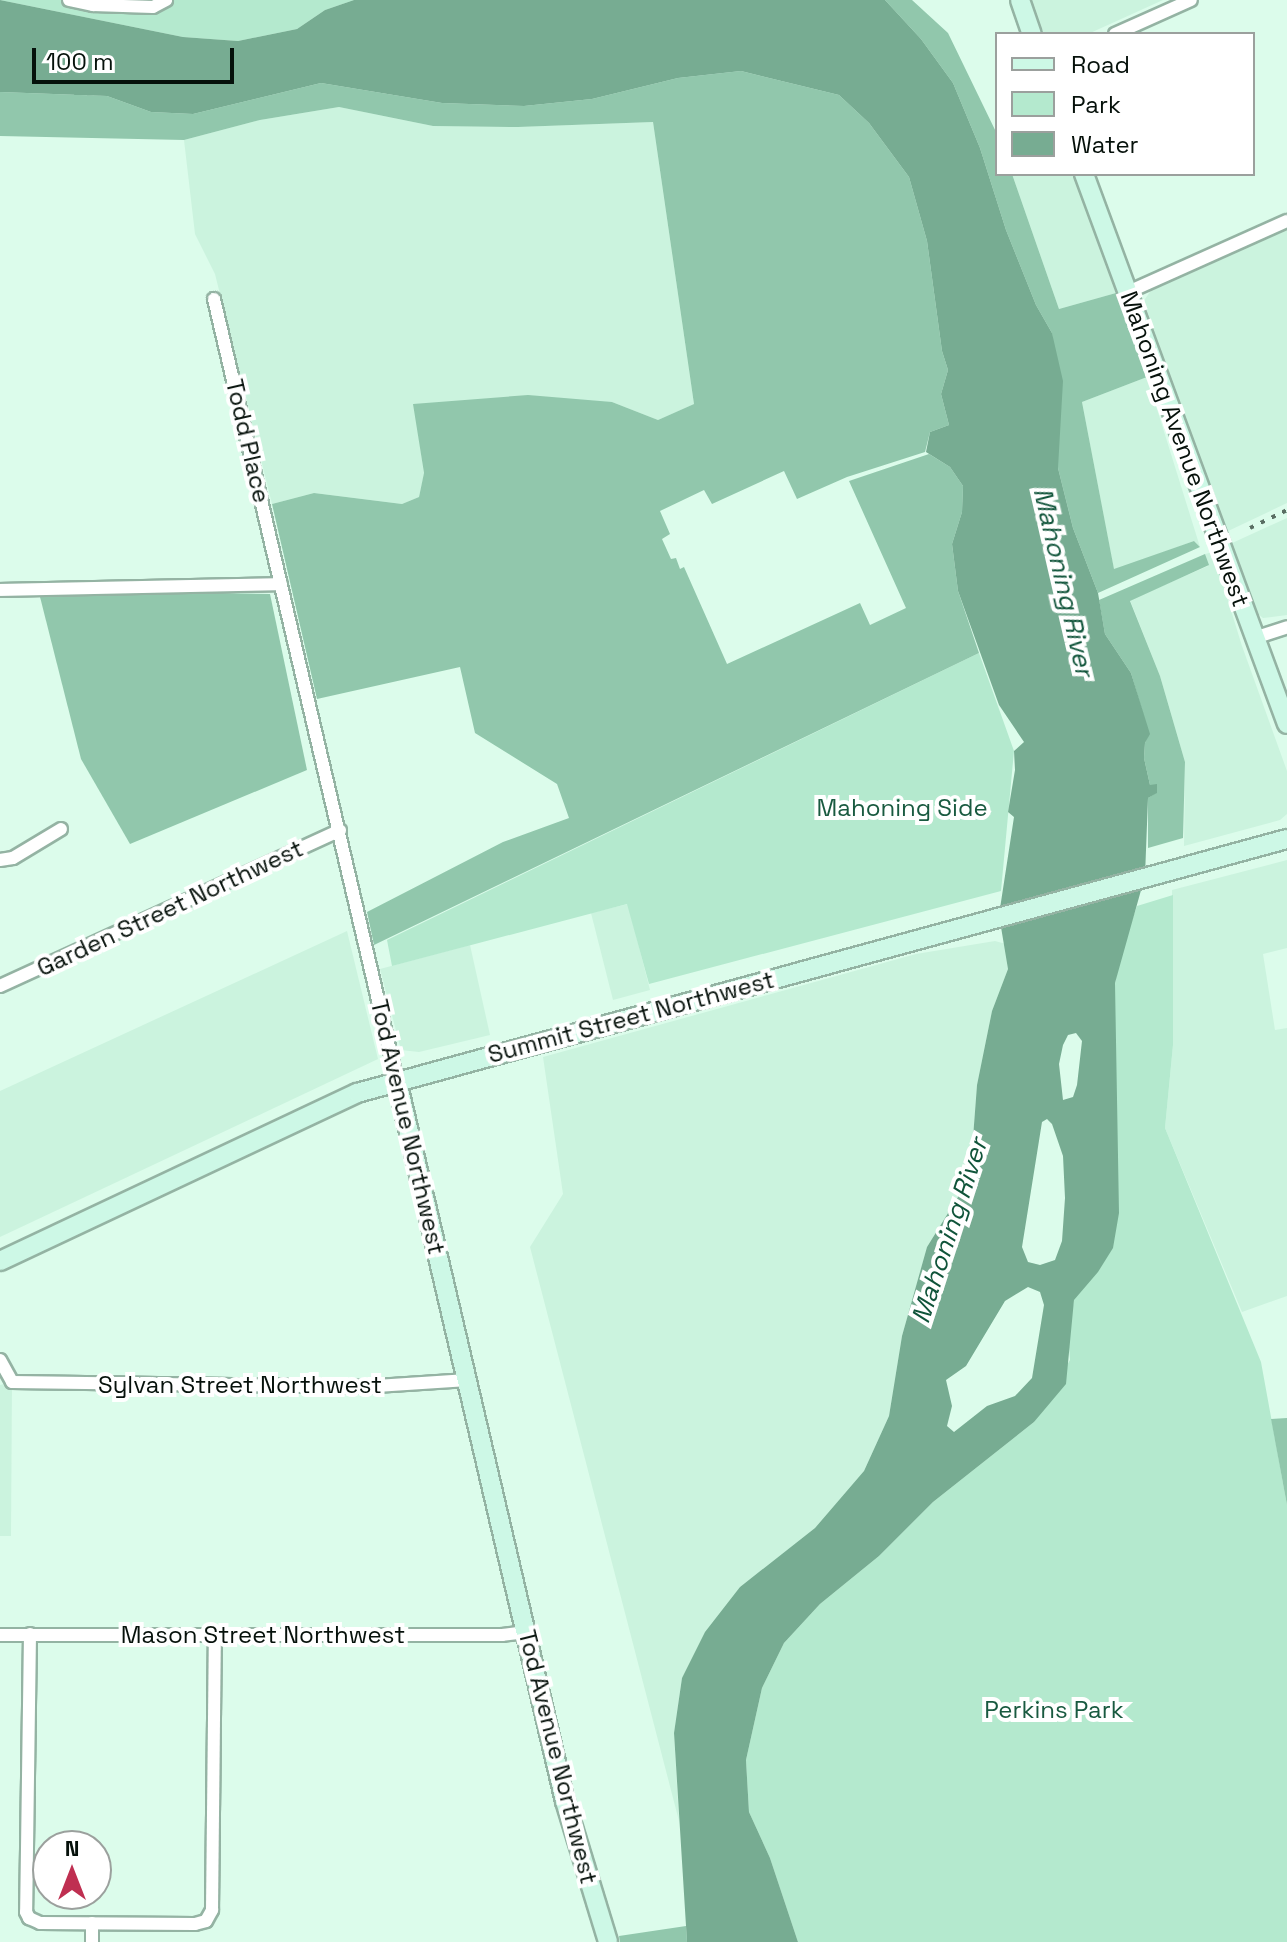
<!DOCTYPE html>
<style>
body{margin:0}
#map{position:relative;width:1287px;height:1942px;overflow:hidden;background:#dcfceb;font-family:"Space Grotesk",sans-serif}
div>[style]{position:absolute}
.built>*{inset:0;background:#cbf3de}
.green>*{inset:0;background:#b4e9ce}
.forest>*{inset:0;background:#91c7ac}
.water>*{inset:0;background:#77ac92}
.roads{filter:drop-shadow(2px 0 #94b3a3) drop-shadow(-2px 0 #94b3a3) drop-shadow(0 2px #94b3a3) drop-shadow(0 -2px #94b3a3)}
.minor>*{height:12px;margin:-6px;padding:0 6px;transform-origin:6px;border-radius:6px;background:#fff}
.secondary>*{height:18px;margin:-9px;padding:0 9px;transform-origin:9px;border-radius:9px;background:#cdf8e6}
.rail>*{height:4px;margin-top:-2px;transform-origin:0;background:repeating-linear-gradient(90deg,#5a6e63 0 4px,transparent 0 12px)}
span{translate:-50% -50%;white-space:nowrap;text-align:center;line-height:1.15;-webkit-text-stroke:8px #fff;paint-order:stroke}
.street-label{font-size:24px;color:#06110b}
.park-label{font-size:24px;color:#195a40}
.water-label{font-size:26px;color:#10543a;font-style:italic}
.legend{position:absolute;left:995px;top:32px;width:260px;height:144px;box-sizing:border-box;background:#fff;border:2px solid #9ba09d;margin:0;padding:10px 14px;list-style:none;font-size:24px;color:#06110b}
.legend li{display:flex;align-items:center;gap:16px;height:40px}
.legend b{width:40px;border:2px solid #9ba09d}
.north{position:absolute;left:32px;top:1830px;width:80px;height:80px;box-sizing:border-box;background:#fff;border:2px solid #9ba09d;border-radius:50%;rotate:0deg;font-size:22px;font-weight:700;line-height:32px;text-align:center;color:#06110b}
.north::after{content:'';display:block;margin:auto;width:28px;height:36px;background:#bf2f51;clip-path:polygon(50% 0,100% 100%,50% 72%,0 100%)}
.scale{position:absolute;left:32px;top:48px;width:202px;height:36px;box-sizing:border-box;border:4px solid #06110b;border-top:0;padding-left:10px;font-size:24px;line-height:28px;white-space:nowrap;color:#06110b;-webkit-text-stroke:6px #fff;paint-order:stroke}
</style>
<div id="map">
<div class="built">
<i style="clip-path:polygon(1029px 0,1163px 0,1088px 34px,1042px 34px)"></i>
<i style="clip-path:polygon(339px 107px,433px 126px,518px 127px,653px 122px,694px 404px,658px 420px,612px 402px,414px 404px,424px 474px,419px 497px,402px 504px,314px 493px,272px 504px,215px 274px,195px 234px,184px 140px,260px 120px)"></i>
<i style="clip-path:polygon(1012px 174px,1073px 174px,1116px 293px,1059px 309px)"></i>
<i style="clip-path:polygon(1287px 228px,1287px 503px,1226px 532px,1145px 309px,1145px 299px,1152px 289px)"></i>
<i style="clip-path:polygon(1147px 377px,1200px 547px,1194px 541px,1114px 570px,1082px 402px)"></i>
<i style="clip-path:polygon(1287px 518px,1287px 615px,1263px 618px,1258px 614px,1230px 544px)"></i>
<i style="clip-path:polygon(1213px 552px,1242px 646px,1287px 771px,1287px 814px,1280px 820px,1184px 846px,1185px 762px,1160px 676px,1130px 600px,1208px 566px,1205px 554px)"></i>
<i style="clip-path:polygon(1287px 860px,1287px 948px,1263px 954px,1275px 1030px,1287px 1028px,1287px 1296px,1242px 1312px,1165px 1128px,1173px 1045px,1172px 890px)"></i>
<i style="clip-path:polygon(628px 904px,650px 990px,613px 1000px,591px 913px)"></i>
<i style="clip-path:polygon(347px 931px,378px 1059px,0 1237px,0 1091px)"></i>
<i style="clip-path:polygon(995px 941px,1006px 944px,1008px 969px,992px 1011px,977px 1085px,972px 1151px,958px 1197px,927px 1247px,902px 1336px,889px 1416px,864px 1471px,815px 1528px,740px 1587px,682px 1678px,674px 1733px,679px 1821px,530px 1247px,563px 1194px,543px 1057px,916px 954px)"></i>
<i style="clip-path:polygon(470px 945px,490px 1035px,419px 1052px,401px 1050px,380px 969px)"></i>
<i style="clip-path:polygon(12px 1382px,11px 1536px,0 1536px,0 1385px)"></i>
</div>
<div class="green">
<i style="clip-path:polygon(0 0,354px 0,325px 10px,297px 29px,238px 41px,183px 37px)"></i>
<i style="clip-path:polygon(979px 653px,1014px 751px,1001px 891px,649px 984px,627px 904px,392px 966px,387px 940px)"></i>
<i style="clip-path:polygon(1173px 895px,1173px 1045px,1165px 1128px,1261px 1362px,1287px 1505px,1287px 1942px,798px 1942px,770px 1858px,749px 1812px,746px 1760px,762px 1688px,784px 1643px,820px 1604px,879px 1556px,933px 1502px,1034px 1422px,1070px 1360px,1068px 1335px,1074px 1300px,1115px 1092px,1115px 983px,1121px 951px,1137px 906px)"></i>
</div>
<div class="forest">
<i style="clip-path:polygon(885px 0,912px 0,948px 33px,997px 134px,997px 174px,1012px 174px,1059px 309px,1116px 293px,1147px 377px,1082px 402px,1114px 569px,1194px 541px,1200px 547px,1098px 593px,1073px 528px,1058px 468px,1052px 333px,1036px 305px,1006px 230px,980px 148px,953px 83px,921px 39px)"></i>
<i style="clip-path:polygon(741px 71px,839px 95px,869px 123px,909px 177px,927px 241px,942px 351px,948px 370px,941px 394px,949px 425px,930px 432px,925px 452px,847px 477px,797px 499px,784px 471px,712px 504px,704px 490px,660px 511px,670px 534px,662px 539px,671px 559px,676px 558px,680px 569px,684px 567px,727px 664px,860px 603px,870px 625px,906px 608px,849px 481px,929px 454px,950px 467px,963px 486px,962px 512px,952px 544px,958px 591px,979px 653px,374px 945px,367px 912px,503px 842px,569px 818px,557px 784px,475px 733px,460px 667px,317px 699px,272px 504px,314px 493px,402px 504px,419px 497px,424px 473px,413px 404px,528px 395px,612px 402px,658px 420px,694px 404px,653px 122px,518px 127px,433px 126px,339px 107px,260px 120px,184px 140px,0 136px,0 92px,107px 96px,151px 112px,193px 114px,321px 83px,442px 103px,524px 106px,592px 99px,678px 78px)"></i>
<i style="clip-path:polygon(1205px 554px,1209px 565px,1130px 601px,1160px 676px,1185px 762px,1183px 838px,1148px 848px,1148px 798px,1156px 793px,1150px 785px,1144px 758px,1145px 743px,1149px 734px,1131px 673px,1105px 634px,1099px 600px)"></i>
<i style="clip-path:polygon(38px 589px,270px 594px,307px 770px,130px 844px,81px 759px)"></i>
<i style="clip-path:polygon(1287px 1418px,1287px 1505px,1271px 1419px)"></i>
<i style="clip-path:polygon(686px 1926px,687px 1942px,620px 1942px,619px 1936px)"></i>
</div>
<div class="water">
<i style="clip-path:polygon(evenodd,0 0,183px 37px,238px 41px,297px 29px,325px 10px,354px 0,885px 0,921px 39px,953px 83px,980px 148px,1006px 230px,1036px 305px,1052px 333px,1063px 381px,1058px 468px,1073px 528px,1098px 593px,1105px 634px,1131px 673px,1150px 734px,1145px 743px,1144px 758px,1150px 785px,1157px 784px,1157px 793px,1148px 798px,1145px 876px,1115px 983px,1119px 1213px,1113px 1248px,1098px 1272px,1074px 1300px,1066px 1384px,1034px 1422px,933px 1502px,879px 1556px,820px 1604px,784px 1643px,762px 1688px,746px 1760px,749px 1812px,770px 1858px,798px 1942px,687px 1942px,674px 1733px,682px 1678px,705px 1632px,740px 1587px,815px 1528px,864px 1471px,889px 1416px,902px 1336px,927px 1247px,958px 1197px,972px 1151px,977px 1085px,992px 1011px,1008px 969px,999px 915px,1014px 817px,1008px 812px,1015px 770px,1014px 751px,1024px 742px,999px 705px,958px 591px,952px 544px,962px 512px,963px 486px,950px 467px,926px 452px,930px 432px,949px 425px,941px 394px,948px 370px,942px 351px,927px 241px,909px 177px,869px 123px,839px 95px,741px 71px,678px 78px,592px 99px,524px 106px,442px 103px,321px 83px,193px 114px,151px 112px,107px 96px,0 92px,0 0,1076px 1033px,1082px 1041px,1077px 1085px,1073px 1097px,1063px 1100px,1059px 1064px,1063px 1045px,1068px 1035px,1076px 1033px,0 0,1047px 1119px,1052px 1124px,1063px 1156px,1065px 1198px,1062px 1241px,1055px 1260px,1040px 1265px,1028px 1262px,1022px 1247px,1042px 1122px,1047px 1119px,0 0,1028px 1287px,1040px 1292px,1044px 1305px,1032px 1378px,1015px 1396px,987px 1406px,954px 1432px,947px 1426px,952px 1406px,946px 1380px,966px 1366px,1005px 1301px,1028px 1287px)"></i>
</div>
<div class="roads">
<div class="minor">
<i style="left:69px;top:0;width:25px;rotate:12deg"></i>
<i style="left:93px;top:5px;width:60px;rotate:1.9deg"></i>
<i style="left:153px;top:7px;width:15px;rotate:-28deg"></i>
<i style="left:1115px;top:34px;width:83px;rotate:-24.1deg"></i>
<i style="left:1128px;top:292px;width:174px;rotate:-24.1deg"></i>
<i style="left:214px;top:299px;width:803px;rotate:76.83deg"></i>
<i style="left:0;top:590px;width:281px;rotate:-1.2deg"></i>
<i style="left:1254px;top:638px;width:35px;rotate:-18deg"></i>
<i style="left:0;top:860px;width:13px;rotate:-9deg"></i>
<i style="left:13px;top:858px;width:56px;rotate:-31.1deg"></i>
<i style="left:0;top:986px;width:374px;rotate:-24.6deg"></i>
<i style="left:0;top:1360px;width:25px;rotate:61deg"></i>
<i style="left:12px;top:1382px;width:349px;rotate:0.8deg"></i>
<i style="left:361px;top:1387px;width:107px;rotate:-3.7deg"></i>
<i style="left:30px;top:1634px;width:278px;rotate:90.8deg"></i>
<i style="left:26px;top:1912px;width:7px;rotate:63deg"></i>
<i style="left:29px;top:1918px;width:12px;rotate:24deg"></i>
<i style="left:40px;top:1923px;width:155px;rotate:0.4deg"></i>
<i style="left:195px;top:1924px;width:11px;rotate:-15deg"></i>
<i style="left:206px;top:1921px;width:13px;rotate:-61deg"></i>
<i style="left:212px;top:1910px;width:275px;rotate:-89.4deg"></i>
<i style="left:0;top:1635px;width:502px"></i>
<i style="left:502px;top:1635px;width:24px;rotate:-7deg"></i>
<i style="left:92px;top:1923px;width:19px;rotate:90deg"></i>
</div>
<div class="secondary">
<i style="left:1020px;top:0;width:36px;rotate:71deg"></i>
<i style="left:1084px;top:174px;width:586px;rotate:69.74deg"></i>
<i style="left:397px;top:1081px;width:739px;rotate:76.87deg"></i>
<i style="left:565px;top:1801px;width:147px;rotate:73deg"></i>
<i style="left:0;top:1261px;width:395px;rotate:-25.2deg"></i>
<i style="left:357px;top:1093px;width:964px;rotate:-15.28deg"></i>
</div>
</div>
<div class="rail">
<i style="left:1250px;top:528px;width:41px;rotate:-25.9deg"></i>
</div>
<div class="street-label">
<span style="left:248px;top:441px;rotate:77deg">Todd Place</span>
<span style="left:1185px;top:449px;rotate:70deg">Mahoning Avenue Northwest</span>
<span style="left:170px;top:908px;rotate:-25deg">Garden Street Northwest</span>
<span style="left:631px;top:1017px;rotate:-15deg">Summit Street Northwest</span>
<span style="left:408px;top:1127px;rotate:77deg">Tod Avenue Northwest</span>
<span style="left:240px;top:1385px">Sylvan Street Northwest</span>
<span style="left:263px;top:1635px">Mason Street Northwest</span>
<span style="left:558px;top:1757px;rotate:76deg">Tod Avenue Northwest</span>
</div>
<div class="park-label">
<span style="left:902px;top:808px">Mahoning Side</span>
<span style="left:1054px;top:1710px">Perkins Park</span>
</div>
<div class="water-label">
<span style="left:1063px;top:582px;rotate:77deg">Mahoning River</span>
<span style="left:950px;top:1231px;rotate:-72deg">Mahoning River</span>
</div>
<ul class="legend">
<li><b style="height:10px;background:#cdf8e6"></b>Road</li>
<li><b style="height:22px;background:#b4e9ce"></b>Park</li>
<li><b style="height:22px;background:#77ac92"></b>Water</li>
</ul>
<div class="north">N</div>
<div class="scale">100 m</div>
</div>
